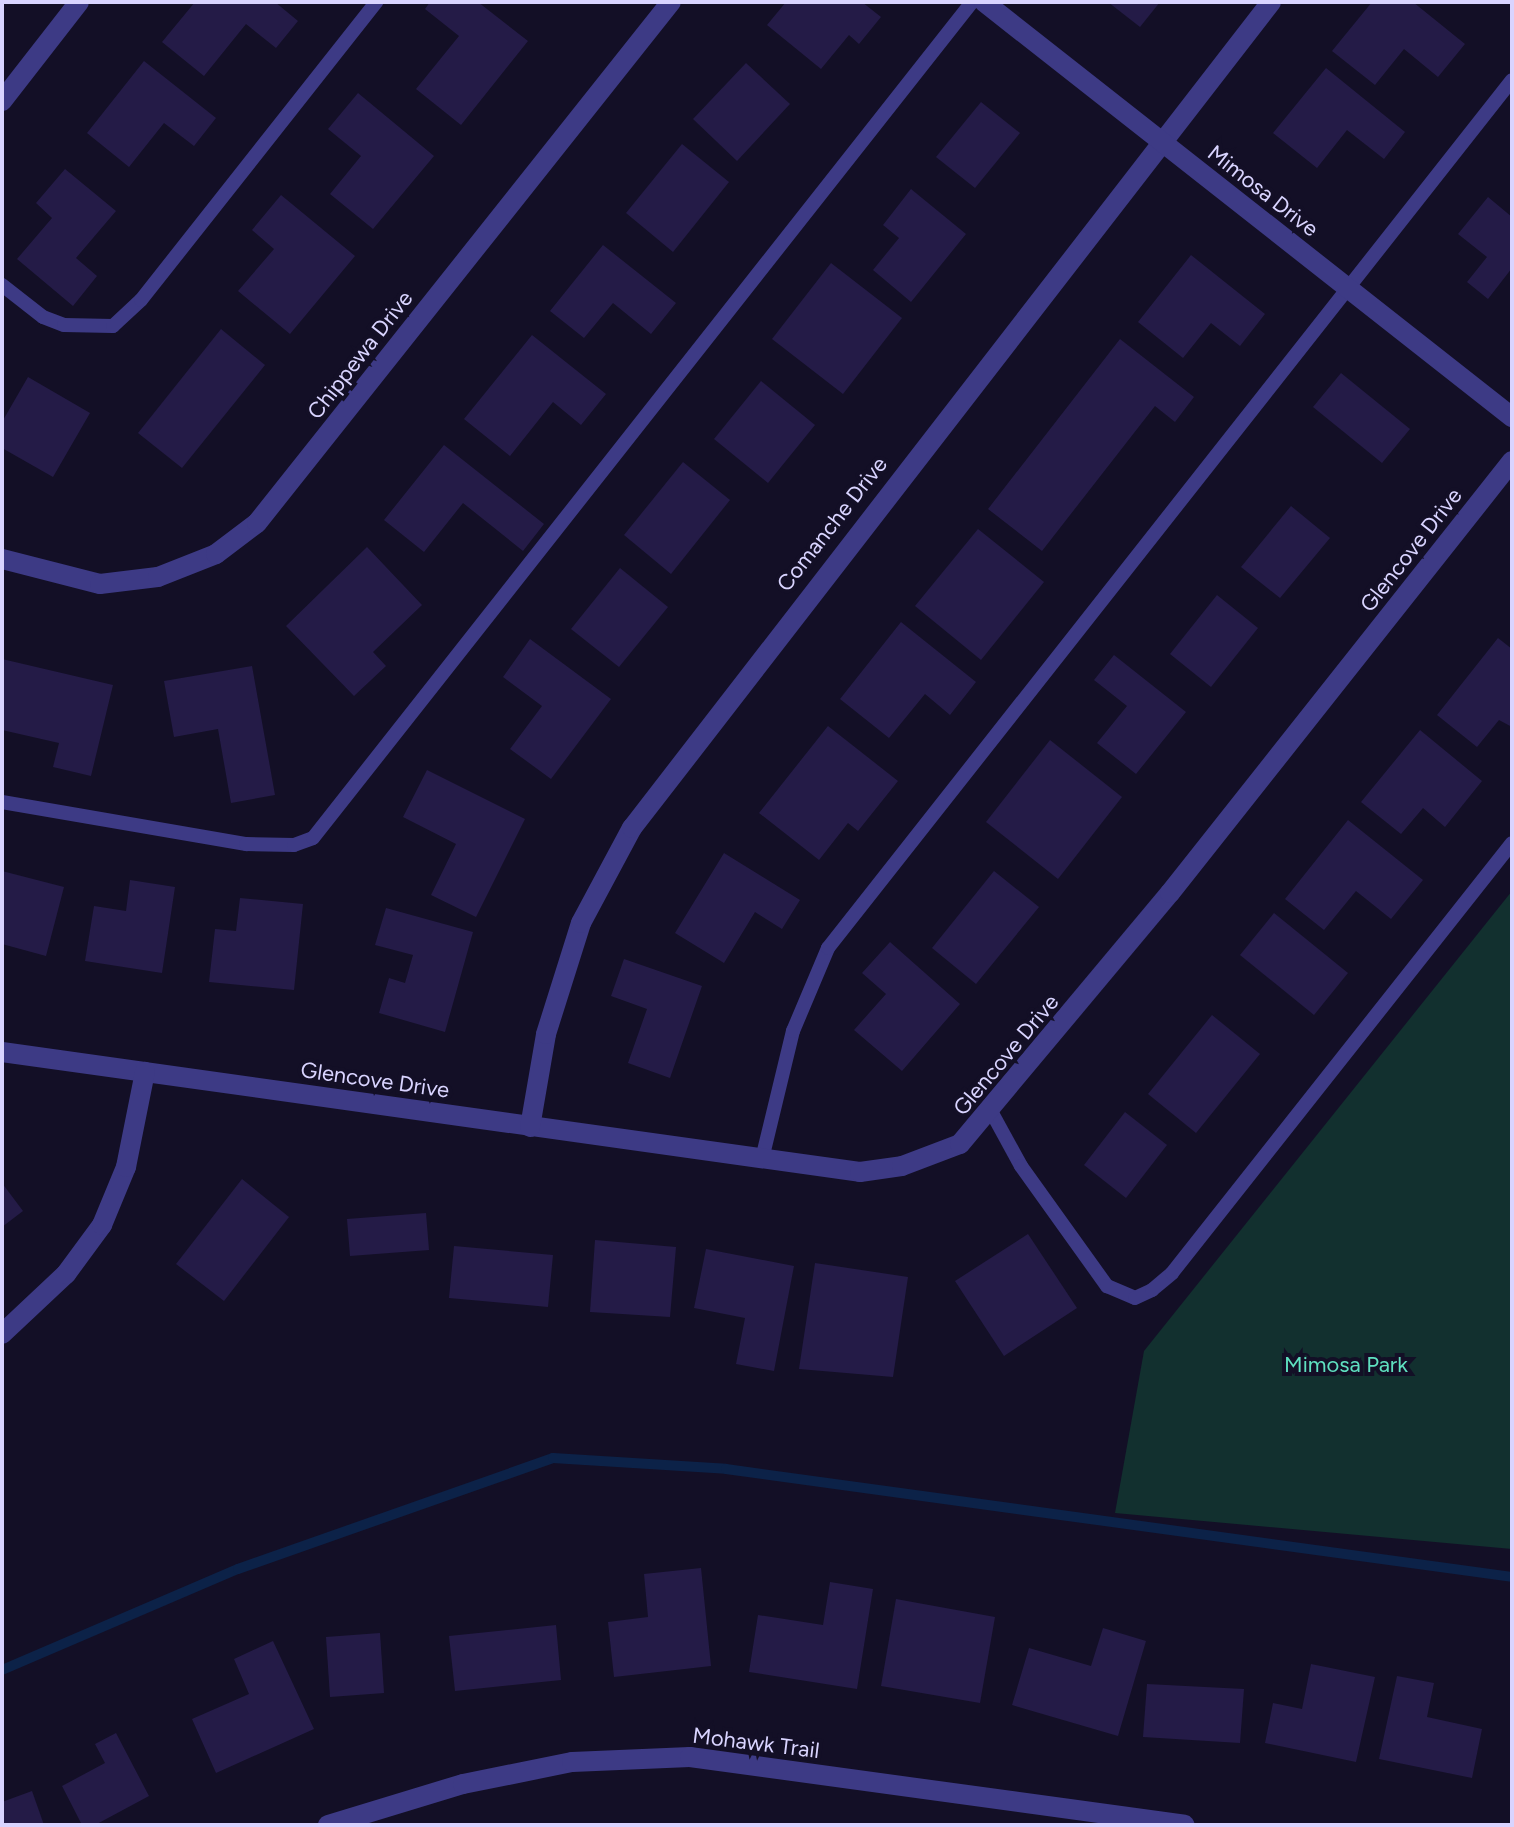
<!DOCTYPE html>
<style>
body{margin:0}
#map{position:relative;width:1514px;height:1827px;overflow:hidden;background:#130f26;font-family:Figtree,sans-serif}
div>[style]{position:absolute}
.green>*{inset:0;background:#12302f}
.stream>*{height:10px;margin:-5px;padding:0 5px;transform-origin:5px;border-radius:5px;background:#0c2248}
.building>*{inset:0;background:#241b47}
.service>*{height:14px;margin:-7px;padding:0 7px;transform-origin:7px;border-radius:7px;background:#3d3a85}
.minor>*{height:20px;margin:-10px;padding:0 10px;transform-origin:10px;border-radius:10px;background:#3d3a85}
.tertiary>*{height:20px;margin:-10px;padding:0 10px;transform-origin:10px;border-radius:10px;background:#3d3a85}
span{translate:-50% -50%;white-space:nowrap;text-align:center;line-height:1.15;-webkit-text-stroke:8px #130f26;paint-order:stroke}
.street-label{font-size:22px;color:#d9d4ff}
.park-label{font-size:22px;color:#5fe0c0}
.frame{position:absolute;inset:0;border:4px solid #d9d4ff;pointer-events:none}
</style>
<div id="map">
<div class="green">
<i style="clip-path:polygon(1512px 891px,1512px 1549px,1115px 1513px,1144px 1351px)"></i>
</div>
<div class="stream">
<i style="left:2px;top:1670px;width:257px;rotate:-23.2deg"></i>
<i style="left:238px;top:1569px;width:334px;rotate:-19.4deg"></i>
<i style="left:553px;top:1458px;width:173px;rotate:3.6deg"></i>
<i style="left:726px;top:1469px;width:793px;rotate:7.82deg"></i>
</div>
<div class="building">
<i style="clip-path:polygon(195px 2px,275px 2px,298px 21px,276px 48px,246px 24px,204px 76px,162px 42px)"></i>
<i style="clip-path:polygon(430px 2px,478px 2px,528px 41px,461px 125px,416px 89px,459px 36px,425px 9px)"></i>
<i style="clip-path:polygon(786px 2px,862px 2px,881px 17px,859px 44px,849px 35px,821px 69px,767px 25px)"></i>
<i style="clip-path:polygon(1108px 2px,1160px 2px,1140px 27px)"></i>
<i style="clip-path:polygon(1372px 2px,1413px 2px,1465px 44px,1438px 77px,1404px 49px,1375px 85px,1332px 51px)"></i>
<i style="clip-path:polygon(144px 61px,216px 118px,194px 146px,164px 123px,129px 167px,87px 133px)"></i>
<i style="clip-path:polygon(746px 63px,790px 104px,737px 161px,693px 119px)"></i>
<i style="clip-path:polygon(1326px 68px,1405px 132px,1384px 159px,1347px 130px,1317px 168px,1273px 133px)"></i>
<i style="clip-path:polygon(358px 93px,434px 156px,373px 229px,330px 194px,361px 156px,328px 129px)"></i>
<i style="clip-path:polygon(981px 102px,1020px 133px,975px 188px,936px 157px)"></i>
<i style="clip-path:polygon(682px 144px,729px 182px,673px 252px,626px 213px)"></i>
<i style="clip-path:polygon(65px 169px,116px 211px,76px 258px,97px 276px,73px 306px,17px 259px,52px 218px,36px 203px)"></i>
<i style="clip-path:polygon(911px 189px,966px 234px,911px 302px,873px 270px,899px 238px,883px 225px)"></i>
<i style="clip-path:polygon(281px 195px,355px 256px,290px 334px,238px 291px,274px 249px,252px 230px)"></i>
<i style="clip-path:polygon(1488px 197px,1512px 217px,1512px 268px,1488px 299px,1467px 282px,1487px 257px,1458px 234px)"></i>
<i style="clip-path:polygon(603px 245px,676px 303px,651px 334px,613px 303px,584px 338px,550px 311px)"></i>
<i style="clip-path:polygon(1191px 255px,1265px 314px,1240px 346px,1211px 323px,1183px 358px,1138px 322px)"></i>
<i style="clip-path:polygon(831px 263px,902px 318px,843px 394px,772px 339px)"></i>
<i style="clip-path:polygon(221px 329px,265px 365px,182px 468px,138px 433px)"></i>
<i style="clip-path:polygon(532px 335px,606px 394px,581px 425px,553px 402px,510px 456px,464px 419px)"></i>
<i style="clip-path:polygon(1120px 339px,1194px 397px,1175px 422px,1155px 406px,1042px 551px,988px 509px)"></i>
<i style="clip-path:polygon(1341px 373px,1410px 429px,1382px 463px,1313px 407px)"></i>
<i style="clip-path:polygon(28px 377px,90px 413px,53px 477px,2px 448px,2px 422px)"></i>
<i style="clip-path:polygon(761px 381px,815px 425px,768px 483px,714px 439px)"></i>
<i style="clip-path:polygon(444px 445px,544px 524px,523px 551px,463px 503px,424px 552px,384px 520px)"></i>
<i style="clip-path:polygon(683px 462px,730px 500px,671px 574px,624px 535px)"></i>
<i style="clip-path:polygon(1291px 506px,1330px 538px,1280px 598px,1241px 567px)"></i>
<i style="clip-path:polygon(978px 529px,1044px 582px,981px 660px,915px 606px)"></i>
<i style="clip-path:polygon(367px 547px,422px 605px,373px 652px,386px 666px,354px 696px,286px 626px)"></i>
<i style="clip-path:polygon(620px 568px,668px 607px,619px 667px,571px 629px)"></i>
<i style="clip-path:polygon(1217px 595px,1258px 628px,1211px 687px,1170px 654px)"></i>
<i style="clip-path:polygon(901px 622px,976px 682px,950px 715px,925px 694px,889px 738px,840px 699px)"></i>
<i style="clip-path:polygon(1498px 638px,1512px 649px,1512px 727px,1499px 720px,1477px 747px,1437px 715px)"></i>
<i style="clip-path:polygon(530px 639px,611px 699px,551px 779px,510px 749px,542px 706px,503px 677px)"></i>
<i style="clip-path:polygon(1114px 655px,1186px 712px,1136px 774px,1097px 743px,1127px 706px,1094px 680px)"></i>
<i style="clip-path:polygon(2px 659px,113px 685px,91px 776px,53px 767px,59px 743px,2px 730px)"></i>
<i style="clip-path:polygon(252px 666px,275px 795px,231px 803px,218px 729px,174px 737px,164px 681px)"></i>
<i style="clip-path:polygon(828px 726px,898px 781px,858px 831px,848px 823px,819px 860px,759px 813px)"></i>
<i style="clip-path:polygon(1420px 730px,1482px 781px,1445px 827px,1423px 808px,1401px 834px,1361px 802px)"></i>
<i style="clip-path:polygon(1050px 740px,1122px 797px,1058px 879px,986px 822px)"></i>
<i style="clip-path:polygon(427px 770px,525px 819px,476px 917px,431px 895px,456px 844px,403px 817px)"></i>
<i style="clip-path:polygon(1348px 820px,1423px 880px,1391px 919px,1356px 891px,1324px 930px,1285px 899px)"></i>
<i style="clip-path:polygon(724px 853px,800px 900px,782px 929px,755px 912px,724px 963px,675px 933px)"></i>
<i style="clip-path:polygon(2px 871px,64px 887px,46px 956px,2px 944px)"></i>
<i style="clip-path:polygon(994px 871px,1039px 907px,976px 984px,932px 948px)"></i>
<i style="clip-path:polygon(130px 880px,175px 887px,162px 973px,85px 961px,94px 906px,126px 911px)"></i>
<i style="clip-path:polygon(240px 898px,303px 904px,294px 990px,209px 982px,215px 929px,236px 931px)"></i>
<i style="clip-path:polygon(386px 908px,473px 932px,445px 1032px,379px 1013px,389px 978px,405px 983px,413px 955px,375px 945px)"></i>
<i style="clip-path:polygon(1274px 913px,1348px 973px,1314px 1015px,1240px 955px)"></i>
<i style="clip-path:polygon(890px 942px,960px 1004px,902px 1071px,854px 1030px,886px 994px,862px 973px)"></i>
<i style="clip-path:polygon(624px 959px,702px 986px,670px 1078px,628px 1063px,647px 1009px,611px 996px)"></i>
<i style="clip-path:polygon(1212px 1015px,1260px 1054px,1196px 1133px,1148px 1094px)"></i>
<i style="clip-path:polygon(1125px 1112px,1167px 1145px,1126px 1198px,1084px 1165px)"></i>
<i style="clip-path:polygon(242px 1179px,289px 1217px,224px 1301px,176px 1264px)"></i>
<i style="clip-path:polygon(2px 1183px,23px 1211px,2px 1227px)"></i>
<i style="clip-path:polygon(426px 1213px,429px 1250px,350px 1256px,347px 1219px)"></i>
<i style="clip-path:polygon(1028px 1234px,1077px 1308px,1004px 1356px,955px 1281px)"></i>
<i style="clip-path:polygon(595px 1240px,676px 1247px,670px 1317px,590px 1312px)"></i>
<i style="clip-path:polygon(454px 1246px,553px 1255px,548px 1307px,449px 1298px)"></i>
<i style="clip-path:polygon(706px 1249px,794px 1266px,774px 1371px,736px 1364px,745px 1318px,694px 1308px)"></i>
<i style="clip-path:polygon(815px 1263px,908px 1277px,893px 1377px,799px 1369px)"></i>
<i style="clip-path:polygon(701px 1568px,711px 1666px,614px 1677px,608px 1622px,648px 1617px,644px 1574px)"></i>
<i style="clip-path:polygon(830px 1582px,873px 1589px,857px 1689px,749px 1672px,758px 1615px,823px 1625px)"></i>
<i style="clip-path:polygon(896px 1599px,995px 1617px,980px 1703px,881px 1686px)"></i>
<i style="clip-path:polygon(556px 1625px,561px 1680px,455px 1691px,449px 1636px)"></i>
<i style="clip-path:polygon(1103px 1628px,1146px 1641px,1118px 1736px,1012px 1705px,1029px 1648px,1091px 1666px)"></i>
<i style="clip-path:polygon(380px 1633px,384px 1693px,330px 1697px,326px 1637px)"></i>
<i style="clip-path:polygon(273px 1641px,314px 1729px,216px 1773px,192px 1719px,249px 1694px,234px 1659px)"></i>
<i style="clip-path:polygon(1311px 1664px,1375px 1677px,1356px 1762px,1265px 1743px,1273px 1703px,1302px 1709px)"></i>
<i style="clip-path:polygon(1397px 1676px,1434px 1683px,1427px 1717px,1482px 1729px,1472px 1778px,1379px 1759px)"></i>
<i style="clip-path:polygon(1147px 1684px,1244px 1689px,1240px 1743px,1143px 1737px)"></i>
<i style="clip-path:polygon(116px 1733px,149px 1796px,95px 1825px,82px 1825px,62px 1786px,105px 1763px,95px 1744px)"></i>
<i style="clip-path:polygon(32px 1791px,44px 1825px,2px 1825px,2px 1802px)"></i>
</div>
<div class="service">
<i style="left:2px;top:285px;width:52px;rotate:38deg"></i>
<i style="left:43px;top:317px;width:22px;rotate:21deg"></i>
<i style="left:64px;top:325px;width:49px;rotate:1.2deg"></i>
<i style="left:113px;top:326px;width:38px;rotate:-43deg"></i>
<i style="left:141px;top:300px;width:380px;rotate:-51.7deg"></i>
<i style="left:2px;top:802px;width:248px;rotate:9.8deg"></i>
<i style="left:246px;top:844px;width:48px;rotate:1.2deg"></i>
<i style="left:294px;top:845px;width:20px;rotate:-20deg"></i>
<i style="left:313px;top:838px;width:1065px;rotate:-51.75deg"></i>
<i style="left:992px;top:1113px;width:60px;rotate:61.3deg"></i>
<i style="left:1021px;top:1166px;width:148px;rotate:54.4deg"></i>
<i style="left:1107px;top:1286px;width:30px;rotate:23deg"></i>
<i style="left:1135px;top:1298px;width:19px;rotate:-25deg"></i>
<i style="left:1152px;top:1290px;width:26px;rotate:-40deg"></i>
<i style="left:1172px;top:1273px;width:548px;rotate:-51.67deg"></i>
<i style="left:762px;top:1159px;width:132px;rotate:-76.4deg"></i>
<i style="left:793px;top:1031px;width:90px;rotate:-67.1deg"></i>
<i style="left:828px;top:948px;width:1105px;rotate:-51.76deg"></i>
</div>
<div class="minor">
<i style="left:2px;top:101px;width:125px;rotate:-52.1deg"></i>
<i style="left:2px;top:559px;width:101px;rotate:14.3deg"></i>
<i style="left:100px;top:584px;width:58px;rotate:-6.9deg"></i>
<i style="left:158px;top:577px;width:62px;rotate:-21.6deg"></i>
<i style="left:216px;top:554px;width:51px;rotate:-37.1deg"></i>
<i style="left:257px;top:523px;width:665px;rotate:-51.53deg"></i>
<i style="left:2px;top:1052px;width:866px;rotate:7.96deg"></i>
<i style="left:860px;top:1172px;width:42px;rotate:-8.1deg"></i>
<i style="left:902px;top:1166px;width:62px;rotate:-20.8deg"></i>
<i style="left:960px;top:1144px;width:327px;rotate:-50.1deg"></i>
<i style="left:1170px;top:893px;width:551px;rotate:-51.63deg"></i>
<i style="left:530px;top:1127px;width:94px;rotate:-80.2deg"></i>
<i style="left:546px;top:1034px;width:116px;rotate:-72.5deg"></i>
<i style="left:581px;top:923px;width:108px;rotate:-61.8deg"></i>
<i style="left:632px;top:828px;width:1044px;rotate:-52.27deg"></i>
<i style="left:2px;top:1334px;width:88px;rotate:-43.2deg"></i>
<i style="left:66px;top:1274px;width:61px;rotate:-53.7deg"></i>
<i style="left:102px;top:1225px;width:63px;rotate:-67.5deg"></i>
<i style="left:126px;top:1167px;width:97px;rotate:-78.7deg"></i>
<i style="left:328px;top:1825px;width:141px;rotate:-16.9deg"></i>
<i style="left:463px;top:1784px;width:111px;rotate:-11.4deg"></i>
<i style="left:572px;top:1762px;width:118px;rotate:-2.4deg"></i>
<i style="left:690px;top:1757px;width:499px;rotate:7.8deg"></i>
</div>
<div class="tertiary">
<i style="left:984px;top:2px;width:672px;rotate:38.17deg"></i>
</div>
<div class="street-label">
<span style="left:1263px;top:191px;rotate:38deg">Mimosa Drive</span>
<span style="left:360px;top:355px;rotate:-52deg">Chippewa Drive</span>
<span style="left:832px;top:524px;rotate:-52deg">Comanche Drive</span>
<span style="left:1411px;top:550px;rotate:-52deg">Glencove Drive</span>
<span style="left:1006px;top:1055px;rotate:-50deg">Glencove Drive</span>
<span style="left:375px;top:1080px;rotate:8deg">Glencove Drive</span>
<span style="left:756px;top:1743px;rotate:7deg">Mohawk Trail</span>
</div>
<div class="park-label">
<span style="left:1346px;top:1365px">Mimosa Park</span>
</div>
<div class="frame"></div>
</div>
